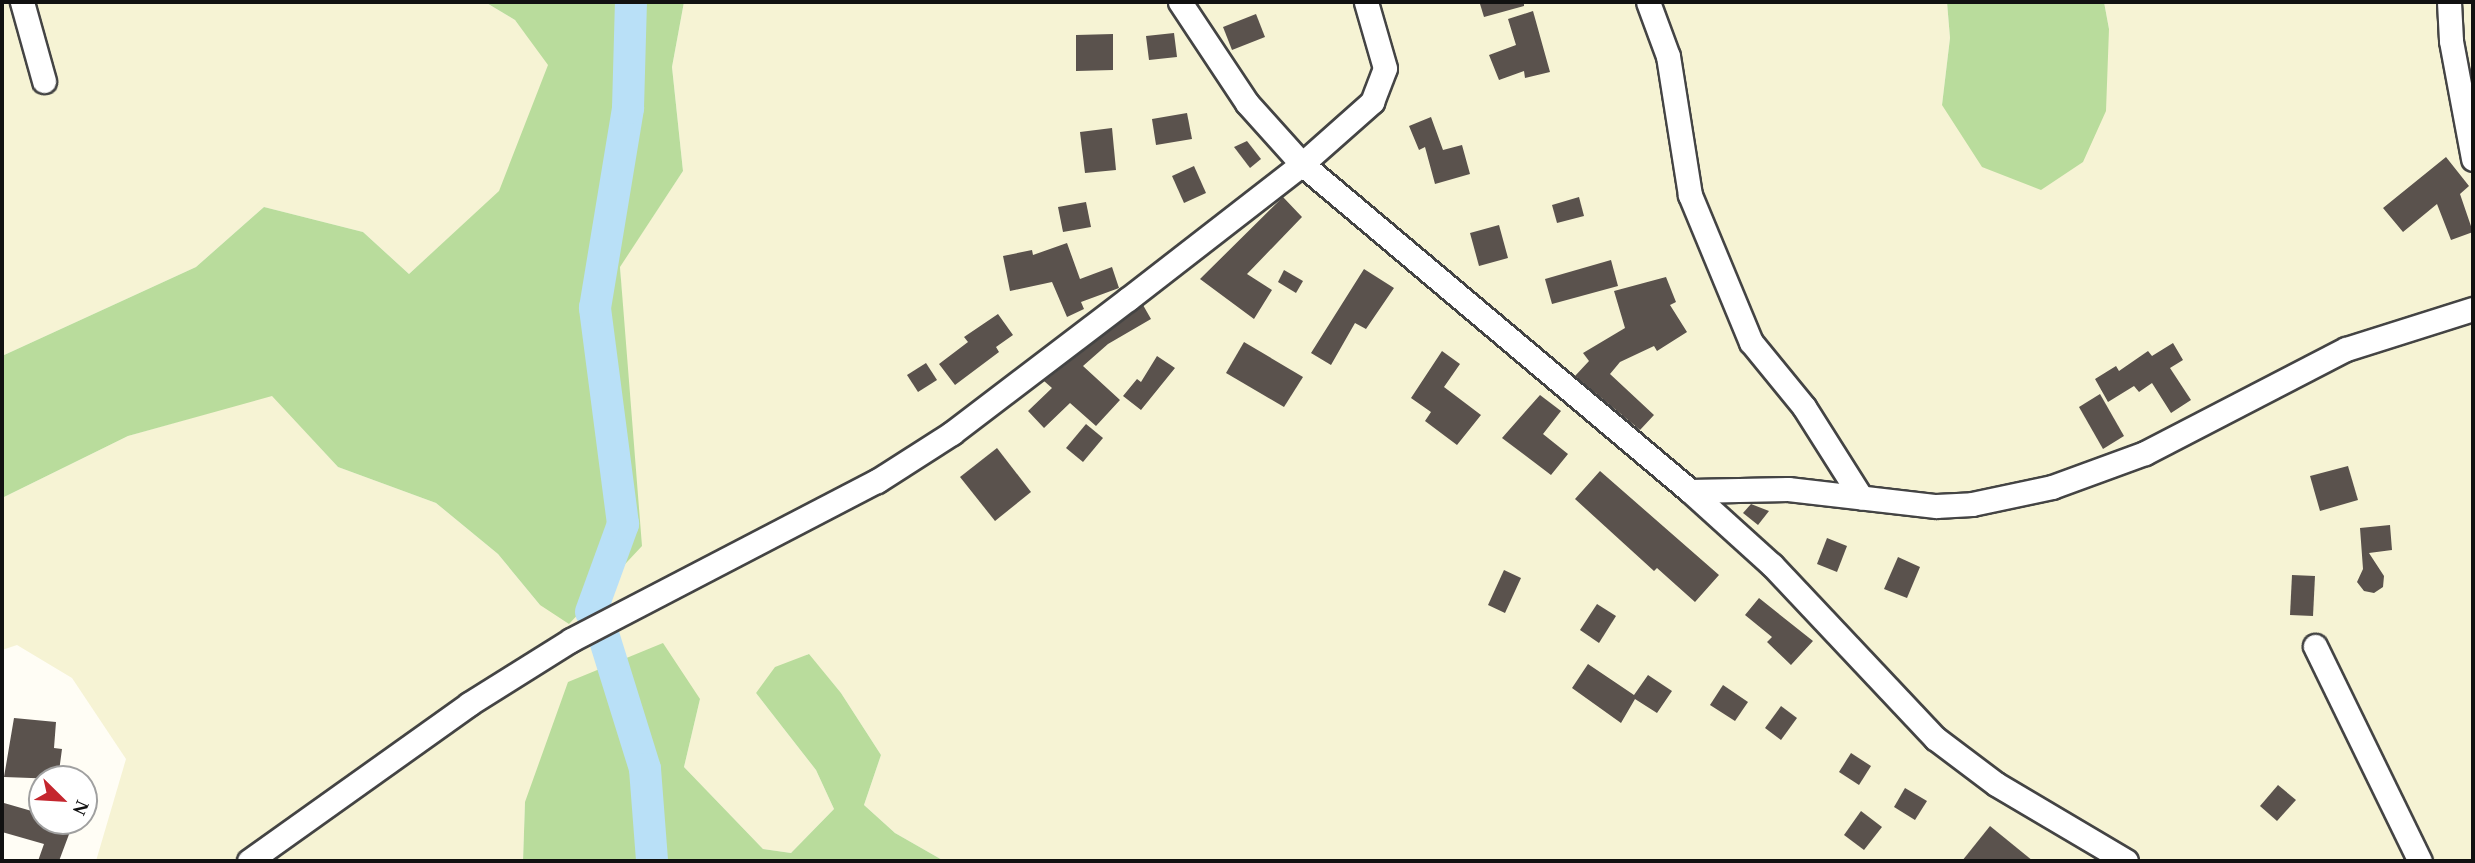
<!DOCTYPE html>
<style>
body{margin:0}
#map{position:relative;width:2475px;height:863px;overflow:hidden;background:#fffdf5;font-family:"Times New Roman",serif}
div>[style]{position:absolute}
.farmland>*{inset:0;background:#f6f3d4}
.forest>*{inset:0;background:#b9dc9c}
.river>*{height:32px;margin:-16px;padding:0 16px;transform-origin:16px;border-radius:16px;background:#b9e0f7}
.building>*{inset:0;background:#5a524d}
.roads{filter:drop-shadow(2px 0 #444) drop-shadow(-2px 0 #444) drop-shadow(0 2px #444) drop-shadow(0 -2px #444)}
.minor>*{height:23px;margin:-11.5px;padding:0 11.5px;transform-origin:11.5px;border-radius:11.5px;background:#fff}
span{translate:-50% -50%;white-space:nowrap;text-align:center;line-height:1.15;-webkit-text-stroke:7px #fff;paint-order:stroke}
.frame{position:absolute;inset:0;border:4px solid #111;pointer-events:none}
.north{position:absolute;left:28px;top:765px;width:70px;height:70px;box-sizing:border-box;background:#fff;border:2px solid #a0a0a0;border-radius:50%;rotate:114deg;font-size:19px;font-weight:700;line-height:28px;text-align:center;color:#111}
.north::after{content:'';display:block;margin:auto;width:24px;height:32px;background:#c4262e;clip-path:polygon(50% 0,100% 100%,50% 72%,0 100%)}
</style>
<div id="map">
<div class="farmland">
<i style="clip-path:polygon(2px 2px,485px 2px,515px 20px,549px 64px,500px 191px,409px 274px,363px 232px,264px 207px,196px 267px,2px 356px)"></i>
<i style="clip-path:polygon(684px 2px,1947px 2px,1950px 38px,1942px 105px,2109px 29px,2104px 2px,2473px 2px,2473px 861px,944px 861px,895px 833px,864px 805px,881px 755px,841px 693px,808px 654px,756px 693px,816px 770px,834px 809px,791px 853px,763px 849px,684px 767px,700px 699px,525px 802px,523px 861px,96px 861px,126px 759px,72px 678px,17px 645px,2px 650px,2px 498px,128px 436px,272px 395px,338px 467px,436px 503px,498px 554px,540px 605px,627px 385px,620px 266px,683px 171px,672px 67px)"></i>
</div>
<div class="forest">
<i style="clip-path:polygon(485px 2px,684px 2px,672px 67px,683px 171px,620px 267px,642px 546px,569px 624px,540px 605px,498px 554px,436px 503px,338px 467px,272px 396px,128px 436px,2px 498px,2px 356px,196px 267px,264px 207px,363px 232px,409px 274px,499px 191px,548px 65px,515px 20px)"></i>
<i style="clip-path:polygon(1947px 2px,2104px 2px,2109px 29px,2106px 111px,2083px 162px,2041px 190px,1982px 167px,1942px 105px,1950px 38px)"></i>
<i style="clip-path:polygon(663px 643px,700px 699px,684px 767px,763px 849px,791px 853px,834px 809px,816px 770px,756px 693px,775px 667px,809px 654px,841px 693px,881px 755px,864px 805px,895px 833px,944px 861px,523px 861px,525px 802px,568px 682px)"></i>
</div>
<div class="river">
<i style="left:591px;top:612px;width:94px;rotate:-70deg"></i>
<i style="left:623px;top:524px;width:218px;rotate:-97.4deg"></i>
<i style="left:595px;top:308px;width:203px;rotate:-80.6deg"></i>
<i style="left:628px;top:108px;width:106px;rotate:-88.4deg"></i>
<i style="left:604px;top:637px;width:138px;rotate:72.7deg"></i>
<i style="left:645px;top:769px;width:92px;rotate:85.6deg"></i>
</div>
<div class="building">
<i style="clip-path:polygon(1488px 2px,1524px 2px,1524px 6px,1484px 17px,1480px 4px)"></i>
<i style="clip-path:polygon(1533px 11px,1550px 72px,1525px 78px,1524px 71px,1499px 80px,1489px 55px,1516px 45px,1508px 19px)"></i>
<i style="clip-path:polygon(1256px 14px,1265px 37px,1232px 50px,1223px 27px)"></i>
<i style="clip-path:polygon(1174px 33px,1177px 57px,1149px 60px,1146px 36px)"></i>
<i style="clip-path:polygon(1113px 34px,1113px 70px,1076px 71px,1076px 35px)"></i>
<i style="clip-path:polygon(1187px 113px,1192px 139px,1156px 145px,1152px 119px)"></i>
<i style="clip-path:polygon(1431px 117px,1443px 150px,1462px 145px,1470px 174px,1435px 184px,1425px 147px,1419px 150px,1409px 126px)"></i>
<i style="clip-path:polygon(1112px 128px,1116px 170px,1085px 173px,1080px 132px)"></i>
<i style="clip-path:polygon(1247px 141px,1261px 159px,1250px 168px,1234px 147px)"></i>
<i style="clip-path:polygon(2446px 157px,2469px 186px,2460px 194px,2473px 232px,2451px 240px,2437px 204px,2403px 232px,2383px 208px)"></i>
<i style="clip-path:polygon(1194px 166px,1206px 193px,1184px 203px,1172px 176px)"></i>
<i style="clip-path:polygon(1283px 197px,1302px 217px,1247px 274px,1272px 290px,1254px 319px,1200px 279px)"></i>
<i style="clip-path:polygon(1579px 197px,1584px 216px,1557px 223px,1552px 205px)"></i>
<i style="clip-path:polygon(1086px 202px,1091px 227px,1063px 232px,1058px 207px)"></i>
<i style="clip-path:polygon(1499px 225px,1508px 258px,1479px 266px,1470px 233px)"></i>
<i style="clip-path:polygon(1067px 243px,1080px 279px,1112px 267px,1119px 288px,1081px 302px,1084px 309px,1067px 317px,1052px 282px,1010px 291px,1003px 256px,1032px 250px,1033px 255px)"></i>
<i style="clip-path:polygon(1611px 260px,1618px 286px,1552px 304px,1545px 279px)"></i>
<i style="clip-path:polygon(1364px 269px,1394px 288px,1366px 329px,1355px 323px,1331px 365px,1311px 353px)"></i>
<i style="clip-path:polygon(1284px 270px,1303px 281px,1296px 293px,1278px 282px)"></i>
<i style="clip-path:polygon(1666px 277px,1676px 302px,1670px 305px,1687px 332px,1657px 351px,1654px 346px,1620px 362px,1610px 374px,1654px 415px,1640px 430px,1575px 376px,1589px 361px,1583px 353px,1625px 328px,1614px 291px)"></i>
<i style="clip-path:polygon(1143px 305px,1151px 319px,1108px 344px,1083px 366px,1120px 400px,1096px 426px,1070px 403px,1044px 428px,1028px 411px,1052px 388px,1044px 381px)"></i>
<i style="clip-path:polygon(998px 314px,1013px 335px,996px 347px,999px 352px,955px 385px,939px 364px,968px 342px,964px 337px)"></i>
<i style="clip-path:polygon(1244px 342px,1303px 377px,1284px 407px,1226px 373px)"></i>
<i style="clip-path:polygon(2173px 343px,2183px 360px,2170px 368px,2191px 400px,2171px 413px,2152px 383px,2139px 392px,2134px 386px,2108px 402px,2095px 379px,2116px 366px,2119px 371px,2148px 351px,2152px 356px)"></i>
<i style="clip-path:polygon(1442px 351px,1460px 364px,1444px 387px,1481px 415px,1457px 445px,1425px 421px,1431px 412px,1411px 398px)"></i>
<i style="clip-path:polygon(1157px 356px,1175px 368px,1141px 410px,1123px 396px,1137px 379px,1141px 382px)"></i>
<i style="clip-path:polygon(926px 363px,937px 380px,918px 392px,907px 375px)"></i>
<i style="clip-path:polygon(2100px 394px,2124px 436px,2103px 449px,2079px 407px)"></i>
<i style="clip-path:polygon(1540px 395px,1561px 411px,1543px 434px,1568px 454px,1551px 475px,1502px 438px)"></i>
<i style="clip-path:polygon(1086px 424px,1103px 438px,1083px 462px,1066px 448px)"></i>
<i style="clip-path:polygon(997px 448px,1031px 492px,995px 521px,960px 477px)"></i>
<i style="clip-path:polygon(2348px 466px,2358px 500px,2320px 511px,2310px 476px)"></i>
<i style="clip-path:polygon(1600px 471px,1719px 575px,1695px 602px,1657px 568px,1654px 571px,1575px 499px)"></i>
<i style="clip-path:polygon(1751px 504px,1769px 511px,1758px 525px,1743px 513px)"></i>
<i style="clip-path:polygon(2390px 525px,2392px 550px,2369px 553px,2384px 576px,2383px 587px,2374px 593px,2364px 591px,2357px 582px,2363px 569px,2360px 528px)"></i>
<i style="clip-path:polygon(1827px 538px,1847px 546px,1837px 572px,1817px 564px)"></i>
<i style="clip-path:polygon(1898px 557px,1920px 567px,1907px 598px,1884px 589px)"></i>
<i style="clip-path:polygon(1504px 570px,1521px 578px,1505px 613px,1488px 605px)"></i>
<i style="clip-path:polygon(2292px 575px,2315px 576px,2313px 616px,2290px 615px)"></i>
<i style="clip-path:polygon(1759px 598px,1813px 641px,1791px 665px,1767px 642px,1772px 637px,1745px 615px)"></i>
<i style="clip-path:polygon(1597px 604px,1616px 616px,1599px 643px,1580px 630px)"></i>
<i style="clip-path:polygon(1588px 664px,1634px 695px,1648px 675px,1672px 691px,1657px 713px,1635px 699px,1621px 723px,1572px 688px)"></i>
<i style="clip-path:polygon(1723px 685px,1748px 702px,1735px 721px,1710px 705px)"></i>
<i style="clip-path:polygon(1781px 706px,1797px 718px,1781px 740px,1765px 728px)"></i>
<i style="clip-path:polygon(14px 718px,56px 722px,54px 748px,62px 749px,58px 779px,4px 777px)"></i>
<i style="clip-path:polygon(1851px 753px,1871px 766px,1859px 785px,1839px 772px)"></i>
<i style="clip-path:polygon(2278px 785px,2296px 800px,2277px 821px,2260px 806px)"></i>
<i style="clip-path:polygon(1905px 788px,1927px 801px,1915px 820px,1894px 807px)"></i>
<i style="clip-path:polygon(4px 803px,42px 814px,42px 821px,74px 821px,59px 861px,38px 861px,44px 844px,2px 832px)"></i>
<i style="clip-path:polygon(1861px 811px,1882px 827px,1864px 850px,1844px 835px)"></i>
<i style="clip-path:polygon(1990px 826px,2033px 861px,1962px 861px)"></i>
</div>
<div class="roads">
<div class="minor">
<i style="left:22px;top:2px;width:82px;rotate:74.4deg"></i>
<i style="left:1180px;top:2px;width:121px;rotate:56.4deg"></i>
<i style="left:1247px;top:103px;width:82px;rotate:48deg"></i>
<i style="left:1302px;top:164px;width:507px;rotate:40.12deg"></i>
<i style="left:1690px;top:491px;width:110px;rotate:42.1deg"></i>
<i style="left:1772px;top:565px;width:238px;rotate:46.7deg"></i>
<i style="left:1935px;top:738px;width:76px;rotate:37deg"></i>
<i style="left:1996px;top:784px;width:151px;rotate:30.6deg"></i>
<i style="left:1648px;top:2px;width:58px;rotate:69.7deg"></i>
<i style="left:1668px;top:56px;width:141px;rotate:81deg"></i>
<i style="left:1690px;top:195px;width:159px;rotate:67.5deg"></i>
<i style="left:1751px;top:342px;width:84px;rotate:50.8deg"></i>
<i style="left:1804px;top:407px;width:107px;rotate:57.7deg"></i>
<i style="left:2449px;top:2px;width:39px;rotate:87deg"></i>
<i style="left:2451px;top:41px;width:120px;rotate:79.4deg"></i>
<i style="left:1690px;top:491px;width:98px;rotate:-1.2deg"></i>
<i style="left:1788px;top:489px;width:149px;rotate:6.6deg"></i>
<i style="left:1936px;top:506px;width:36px;rotate:-3deg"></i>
<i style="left:1972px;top:504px;width:82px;rotate:-12deg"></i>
<i style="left:2052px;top:487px;width:99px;rotate:-20.1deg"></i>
<i style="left:2145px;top:453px;width:226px;rotate:-27.4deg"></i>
<i style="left:2346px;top:349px;width:133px;rotate:-17.5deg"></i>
<i style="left:2315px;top:646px;width:239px;rotate:64deg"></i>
<i style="left:249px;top:861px;width:270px;rotate:-35.5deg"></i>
<i style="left:469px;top:704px;width:120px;rotate:-32.1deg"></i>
<i style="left:571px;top:640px;width:345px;rotate:-27.5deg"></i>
<i style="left:877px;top:481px;width:89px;rotate:-32.6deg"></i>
<i style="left:952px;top:433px;width:221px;rotate:-37.3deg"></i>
<i style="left:1128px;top:299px;width:220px;rotate:-37.8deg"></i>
<i style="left:1302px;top:164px;width:94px;rotate:-41.5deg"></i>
<i style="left:1372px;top:102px;width:36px;rotate:-69deg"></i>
<i style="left:1385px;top:68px;width:69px;rotate:-106.1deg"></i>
</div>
</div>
<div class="frame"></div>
<div class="north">N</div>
</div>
